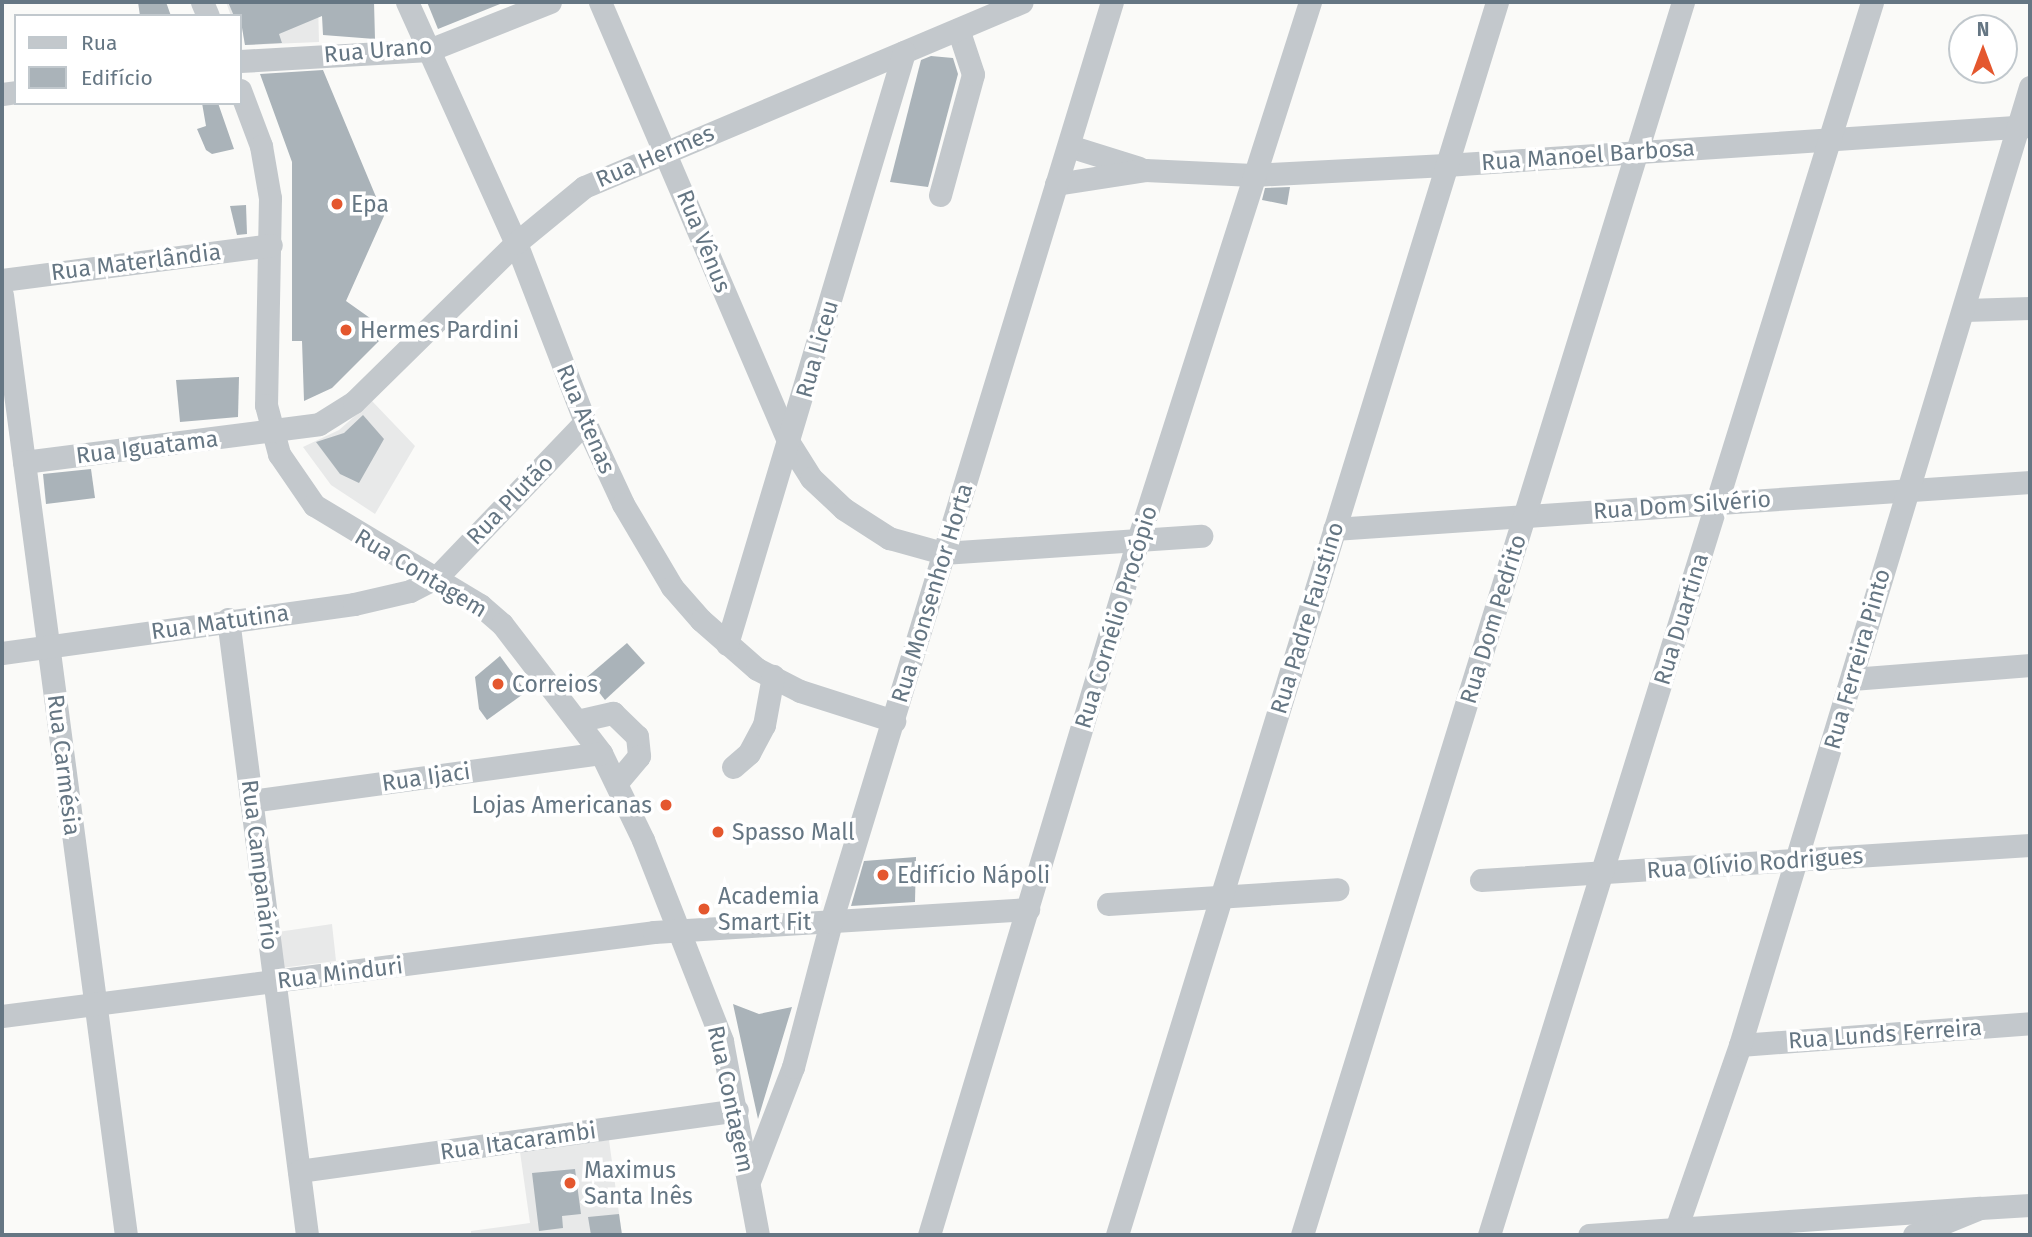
<!DOCTYPE html>
<meta charset="utf-8">
<style>
body{margin:0}
#map{position:relative;width:2032px;height:1237px;overflow:hidden;background:#fafaf8;font-family:"Fira Sans",sans-serif}
div>[style]{position:absolute}
.built>*{inset:0;background:#e8e9e9}
.building>*{inset:0;background:#aab3b9}
.minor>*{height:23px;margin:-11.5px;padding:0 11.5px;transform-origin:11.5px;border-radius:11.5px;background:#c3c8cc}
.dots>*{width:19px;height:19px;translate:-50% -50%;box-sizing:border-box;border:4px solid #fff;border-radius:50%}
span{translate:-50% -50%;white-space:nowrap;text-align:center;line-height:1.15;-webkit-text-stroke:7px #fff;paint-order:stroke}
.street-label{font-size:23px;color:#657683}
.poi-label{font-size:23px;color:#657683}
.left{translate:0 -50%;text-align:left}
.right{translate:-100% -50%;text-align:right}
.frame{position:absolute;inset:0;border:4px solid #657683;pointer-events:none}
.legend{position:absolute;left:14px;top:14px;width:228px;height:91px;box-sizing:border-box;background:#fff;border:2px solid #c1c8cd;margin:0;padding:9px 12px;list-style:none;font-size:21px;color:#657683}
.legend li{display:flex;align-items:center;gap:14px;height:35px}
.legend b{width:35px;border:2px solid #c1c8cd}
.north{position:absolute;left:1948px;top:14px;width:70px;height:70px;box-sizing:border-box;background:#fff;border:2px solid #c1c8cd;border-radius:50%;rotate:0deg;font-size:19px;font-weight:700;line-height:28px;text-align:center;color:#657683}
.north::after{content:'';display:block;margin:auto;width:24px;height:32px;background:#e4572e;clip-path:polygon(50% 0,100% 100%,50% 72%,0 100%)}
</style>
<div id="map">
<div class="built">
<i style="clip-path:polygon(226px 2px,318px 2px,319px 42px,245px 45px,240px 16px,231px 16px)"></i>
<i style="clip-path:polygon(372px 401px,415px 446px,375px 514px,331px 485px,303px 447px,339px 430px)"></i>
<i style="clip-path:polygon(332px 924px,336px 961px,273px 969px,271px 933px)"></i>
<i style="clip-path:polygon(609px 1140px,622px 1235px,471px 1235px,471px 1231px,530px 1223px,520px 1152px)"></i>
</div>
<div class="building">
<i style="clip-path:polygon(138px 2px,166px 2px,171px 16px,140px 16px)"></i>
<i style="clip-path:polygon(228px 2px,374px 2px,375px 39px,323px 35px,322px 16px,279px 34px,282px 43px,245px 45px,240px 16px,234px 16px)"></i>
<i style="clip-path:polygon(427px 2px,505px 2px,438px 29px)"></i>
<i style="clip-path:polygon(931px 56px,953px 58px,958px 74px,928px 187px,890px 182px,921px 60px)"></i>
<i style="clip-path:polygon(323px 70px,384px 216px,346px 301px,370px 318px,383px 337px,332px 388px,304px 401px,302px 341px,292px 341px,292px 162px,260px 74px)"></i>
<i style="clip-path:polygon(202px 103px,218px 103px,234px 149px,212px 154px,206px 150px,197px 129px,206px 126px)"></i>
<i style="clip-path:polygon(1290px 187px,1287px 205px,1262px 200px,1265px 188px)"></i>
<i style="clip-path:polygon(246px 205px,247px 234px,237px 235px,230px 206px)"></i>
<i style="clip-path:polygon(239px 377px,238px 417px,180px 422px,176px 380px)"></i>
<i style="clip-path:polygon(363px 415px,384px 439px,359px 483px,340px 474px,316px 442px,344px 433px)"></i>
<i style="clip-path:polygon(91px 469px,95px 498px,46px 504px,43px 474px)"></i>
<i style="clip-path:polygon(627px 643px,645px 663px,605px 700px,587px 677px)"></i>
<i style="clip-path:polygon(500px 656px,526px 692px,487px 720px,479px 709px,475px 677px)"></i>
<i style="clip-path:polygon(916px 857px,915px 902px,851px 906px,864px 861px)"></i>
<i style="clip-path:polygon(733px 1004px,759px 1014px,792px 1007px,758px 1119px)"></i>
<i style="clip-path:polygon(575px 1169px,581px 1214px,562px 1216px,563px 1228px,539px 1231px,532px 1173px)"></i>
<i style="clip-path:polygon(619px 1214px,622px 1235px,591px 1235px,588px 1217px)"></i>
</div>
<div class="minor">
<i style="left:202px;top:2px;width:15px;rotate:67deg"></i>
<i style="left:407px;top:2px;width:265px;rotate:65.7deg"></i>
<i style="left:516px;top:243px;width:192px;rotate:68.9deg"></i>
<i style="left:585px;top:422px;width:90px;rotate:65.1deg"></i>
<i style="left:623px;top:504px;width:96px;rotate:59.4deg"></i>
<i style="left:672px;top:587px;width:44px;rotate:48.7deg"></i>
<i style="left:701px;top:620px;width:74px;rotate:41.2deg"></i>
<i style="left:757px;top:669px;width:48px;rotate:27.1deg"></i>
<i style="left:800px;top:691px;width:99px;rotate:17.7deg"></i>
<i style="left:600px;top:2px;width:480px;rotate:66.8deg"></i>
<i style="left:789px;top:443px;width:41px;rotate:57.8deg"></i>
<i style="left:811px;top:478px;width:45px;rotate:43.2deg"></i>
<i style="left:844px;top:509px;width:54px;rotate:32.8deg"></i>
<i style="left:889px;top:538px;width:56px;rotate:15.5deg"></i>
<i style="left:943px;top:553px;width:259px;rotate:-3.8deg"></i>
<i style="left:240px;top:61px;width:189px;rotate:-3.3deg"></i>
<i style="left:429px;top:50px;width:130px;rotate:-21.6deg"></i>
<i style="left:240px;top:90px;width:60px;rotate:69.4deg"></i>
<i style="left:261px;top:146px;width:53px;rotate:80.2deg"></i>
<i style="left:270px;top:198px;width:207px;rotate:91.1deg"></i>
<i style="left:266px;top:405px;width:51px;rotate:75.1deg"></i>
<i style="left:279px;top:454px;width:62px;rotate:55.5deg"></i>
<i style="left:314px;top:505px;width:194px;rotate:31.1deg"></i>
<i style="left:480px;top:605px;width:29px;rotate:41deg"></i>
<i style="left:502px;top:624px;width:163px;rotate:52.5deg"></i>
<i style="left:601px;top:753px;width:97px;rotate:64.2deg"></i>
<i style="left:643px;top:840px;width:216px;rotate:68.5deg"></i>
<i style="left:722px;top:1041px;width:197px;rotate:79.5deg"></i>
<i style="left:2px;top:94px;width:14px;rotate:-8deg"></i>
<i style="left:1069px;top:146px;width:73px;rotate:17.4deg"></i>
<i style="left:1056px;top:184px;width:90px;rotate:-8.9deg"></i>
<i style="left:1145px;top:170px;width:108px;rotate:2.7deg"></i>
<i style="left:1253px;top:175px;width:193px;rotate:-3deg"></i>
<i style="left:1446px;top:165px;width:585px;rotate:-3.82deg"></i>
<i style="left:940px;top:195px;width:125px;rotate:-74.7deg"></i>
<i style="left:973px;top:74px;width:47px;rotate:-108.4deg"></i>
<i style="left:2px;top:280px;width:271px;rotate:-7.4deg"></i>
<i style="left:2px;top:295px;width:948px;rotate:82.49deg"></i>
<i style="left:1965px;top:310px;width:65px;rotate:-1.8deg"></i>
<i style="left:24px;top:462px;width:297px;rotate:-7.3deg"></i>
<i style="left:319px;top:424px;width:41px;rotate:-32.2deg"></i>
<i style="left:354px;top:402px;width:227px;rotate:-44.5deg"></i>
<i style="left:516px;top:243px;width:88px;rotate:-39.5deg"></i>
<i style="left:584px;top:187px;width:475px;rotate:-22.9deg"></i>
<i style="left:1334px;top:529px;width:698px;rotate:-3.86deg"></i>
<i style="left:228px;top:619px;width:621px;rotate:82.69deg"></i>
<i style="left:727px;top:644px;width:618px;rotate:-73.35deg"></i>
<i style="left:2px;top:653px;width:355px;rotate:-7.9deg"></i>
<i style="left:354px;top:604px;width:57px;rotate:-13.1deg"></i>
<i style="left:410px;top:591px;width:29px;rotate:-27deg"></i>
<i style="left:436px;top:578px;width:216px;rotate:-46.3deg"></i>
<i style="left:1852px;top:679px;width:179px;rotate:-4.5deg"></i>
<i style="left:577px;top:721px;width:37px;rotate:-13deg"></i>
<i style="left:613px;top:713px;width:33px;rotate:44deg"></i>
<i style="left:637px;top:736px;width:20px;rotate:84deg"></i>
<i style="left:639px;top:756px;width:34px;rotate:130deg"></i>
<i style="left:733px;top:767px;width:21px;rotate:-41deg"></i>
<i style="left:749px;top:753px;width:32px;rotate:-62deg"></i>
<i style="left:764px;top:725px;width:50px;rotate:-79.6deg"></i>
<i style="left:251px;top:801px;width:353px;rotate:-7.8deg"></i>
<i style="left:1481px;top:880px;width:550px;rotate:-3.65deg"></i>
<i style="left:1108px;top:904px;width:230px;rotate:-3.7deg"></i>
<i style="left:2px;top:1016px;width:657px;rotate:-7.34deg"></i>
<i style="left:654px;top:932px;width:375px;rotate:-3.5deg"></i>
<i style="left:1740px;top:1045px;width:291px;rotate:-4.3deg"></i>
<i style="left:299px;top:1171px;width:442px;rotate:-7.9deg"></i>
<i style="left:750px;top:1179px;width:120px;rotate:-69deg"></i>
<i style="left:793px;top:1067px;width:150px;rotate:-75.3deg"></i>
<i style="left:831px;top:922px;width:962px;rotate:-73.02deg"></i>
<i style="left:1676px;top:1229px;width:195px;rotate:-70.8deg"></i>
<i style="left:1740px;top:1045px;width:1001px;rotate:-73.16deg"></i>
<i style="left:929px;top:1235px;width:726px;rotate:-73.26deg"></i>
<i style="left:1138px;top:540px;width:565px;rotate:-72.27deg"></i>
<i style="left:1117px;top:1235px;width:1290px;rotate:-72.87deg"></i>
<i style="left:1302px;top:1235px;width:1291px;rotate:-72.83deg"></i>
<i style="left:1489px;top:1235px;width:1291px;rotate:-72.74deg"></i>
<i style="left:1589px;top:1235px;width:392px;rotate:-4deg"></i>
<i style="left:1914px;top:1235px;width:71px;rotate:-22.2deg"></i>
<i style="left:1980px;top:1208px;width:50px;rotate:-3.4deg"></i>
</div>
<div class="dots">
<i style="left:337px;top:204px;background:#e4572e"></i>
<i style="left:346px;top:330px;background:#e4572e"></i>
<i style="left:498px;top:684px;background:#e4572e"></i>
<i style="left:666px;top:805px;background:#e4572e"></i>
<i style="left:718px;top:832px;background:#e4572e"></i>
<i style="left:883px;top:875px;background:#e4572e"></i>
<i style="left:704px;top:909px;background:#e4572e"></i>
<i style="left:570px;top:1183px;background:#e4572e"></i>
</div>
<div class="street-label">
<span style="left:378px;top:50px;rotate:-5deg">Rua Urano</span>
<span style="left:1588px;top:155px;rotate:-4deg">Rua Manoel Barbosa</span>
<span style="left:655px;top:156px;rotate:-23deg">Rua Hermes</span>
<span style="left:704px;top:241px;rotate:68deg">Rua Vênus</span>
<span style="left:136px;top:262px;rotate:-7deg">Rua Materlândia</span>
<span style="left:817px;top:349px;rotate:-74deg">Rua Liceu</span>
<span style="left:586px;top:419px;rotate:67deg">Rua Atenas</span>
<span style="left:147px;top:447px;rotate:-7deg">Rua Iguatama</span>
<span style="left:510px;top:500px;rotate:-46deg">Rua Plutão</span>
<span style="left:1682px;top:505px;rotate:-4deg">Rua Dom Silvério</span>
<span style="left:421px;top:573px;rotate:31deg">Rua Contagem</span>
<span style="left:932px;top:593px;rotate:-73deg">Rua Monsenhor Horta</span>
<span style="left:1116px;top:617px;rotate:-73deg">Rua Cornélio Procópio</span>
<span style="left:1307px;top:618px;rotate:-73deg">Rua Padre Faustino</span>
<span style="left:1493px;top:619px;rotate:-73deg">Rua Dom Pedrito</span>
<span style="left:1681px;top:619px;rotate:-73deg">Rua Duartina</span>
<span style="left:220px;top:622px;rotate:-8deg">Rua Matutina</span>
<span style="left:1857px;top:659px;rotate:-74deg">Rua Ferreira Pinto</span>
<span style="left:64px;top:765px;rotate:83deg">Rua Carmésia</span>
<span style="left:426px;top:777px;rotate:-8deg">Rua Ijaci</span>
<span style="left:1755px;top:863px;rotate:-4deg">Rua Olívio Rodrigues</span>
<span style="left:260px;top:865px;rotate:83deg">Rua Campanário</span>
<span style="left:340px;top:973px;rotate:-7deg">Rua Minduri</span>
<span style="left:1885px;top:1034px;rotate:-4deg">Rua Lunds Ferreira</span>
<span style="left:731px;top:1099px;rotate:78deg">Rua Contagem</span>
<span style="left:518px;top:1141px;rotate:-8deg">Rua Itacarambi</span>
</div>
<div class="poi-label">
<span class="left" style="left:351px;top:204px">Epa</span>
<span class="left" style="left:360px;top:330px">Hermes Pardini</span>
<span class="left" style="left:512px;top:684px">Correios</span>
<span class="right" style="left:652px;top:805px">Lojas Americanas</span>
<span class="left" style="left:732px;top:832px">Spasso Mall</span>
<span class="left" style="left:897px;top:875px">Edifício Nápoli</span>
<span class="left" style="left:718px;top:909px">Academia<br>Smart Fit</span>
<span class="left" style="left:584px;top:1183px">Maximus<br>Santa Inês</span>
</div>
<div class="frame"></div>
<ul class="legend">
<li><b style="height:9px;background:#c3c8cc"></b>Rua</li>
<li><b style="height:19px;background:#aab3b9"></b>Edifício</li>
</ul>
<div class="north">N</div>
</div>
